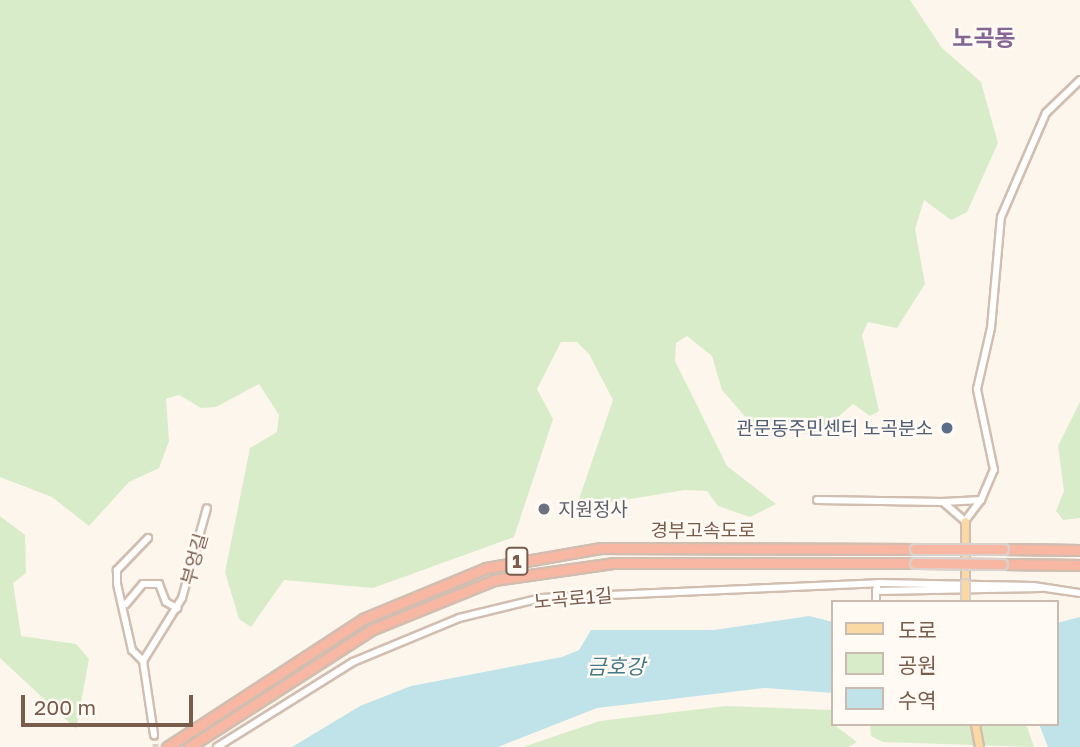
<!DOCTYPE html>
<meta charset="utf-8">
<style>
body{margin:0}
#map{position:relative;width:1080px;height:747px;overflow:hidden;background:#fdf6ec;font-family:"Golos Text","Noto Sans KR",sans-serif}
div>[style]{position:absolute}
.green>*{inset:0;background:#d8ecc9}
.water>*{inset:0;background:#bfe3e8}
.minor-tunnel>*{height:6px;margin-top:-3px;transform-origin:0;background:repeating-linear-gradient(90deg,#dcd0c4 0 6px,transparent 0 9px)}
.roads{filter:drop-shadow(2px 0 #d1beb0) drop-shadow(-2px 0 #d1beb0) drop-shadow(0 2px #d1beb0) drop-shadow(0 -2px #d1beb0)}
.minor>*{height:6px;margin:-3px;padding:0 3px;transform-origin:3px;border-radius:3px;background:#fff}
.major>*{height:7px;margin:-3.5px;padding:0 3.5px;transform-origin:3.5px;border-radius:3.5px;background:#fbd9a5}
.highway>*{height:9px;margin:-4.5px;padding:0 4.5px;transform-origin:4.5px;border-radius:4.5px;background:#f7b7a3}
.bridges{filter:drop-shadow(2px 0 #dad1cd) drop-shadow(-2px 0 #dad1cd) drop-shadow(0 2px #dad1cd) drop-shadow(0 -2px #dad1cd)}
.major-bridge>*{height:7px;margin:-3.5px;padding:0 3.5px;transform-origin:3.5px;border-radius:3.5px;background:#fbd9a5}
.highway-bridge>*{height:9px;margin:-4.5px;padding:0 4.5px;transform-origin:4.5px;border-radius:4.5px;background:#f7b7a3}
.dots>*{width:19px;height:19px;translate:-50% -50%;box-sizing:border-box;border:4px solid #fffaf3;border-radius:50%}
span{translate:-50% -50%;white-space:nowrap;text-align:center;line-height:1.15;-webkit-text-stroke:5px #fffaf3;paint-order:stroke}
.shield-label span{padding:2px 5px;background:#fffaf3;border:2px solid;border-radius:5px;-webkit-text-stroke-width:0}
.shield-label{font-size:18px;color:#7a5c4d;font-weight:700}
.service-label{font-size:19px;color:#4e5e75}
.right{translate:-100% -50%;text-align:right}
.worship-label{font-size:19px;color:#5b616d}
.left{translate:0 -50%;text-align:left}
.street-label{font-size:19px;color:#7a5c4d}
.water-label{font-size:21px;color:#437c86;font-style:italic}
.quarter-label{font-size:23px;color:#846695;font-weight:700}
.legend{position:absolute;left:831px;top:600px;width:228px;height:126px;box-sizing:border-box;background:#fffaf3;border:2px solid #cabbb1;margin:0;padding:9px 12px;list-style:none;font-size:21px;color:#7a5c4d}
.legend li{display:flex;align-items:center;gap:14px;height:35px}
.legend b{width:35px;border:2px solid #cabbb1}
.scale{position:absolute;left:21px;top:695px;width:172px;height:32px;box-sizing:border-box;border:4px solid #7a5c4d;border-top:0;padding-left:9px;font-size:21px;line-height:24px;white-space:nowrap;color:#7a5c4d;-webkit-text-stroke:5px #fffaf3;paint-order:stroke}
</style>
<div id="map">
<div class="green">
<i style="clip-path:polygon(0 0,910px 0,942px 48px,981px 82px,998px 143px,967px 212px,951px 220px,924px 200px,915px 229px,925px 284px,897px 328px,868px 322px,862px 335px,879px 411px,870px 416px,853px 404px,817px 435px,754px 427px,722px 390px,712px 356px,687px 336px,676px 343px,675px 361px,727px 466px,776px 504px,750px 517px,718px 506px,707px 491px,685px 490px,576px 508px,613px 400px,589px 354px,577px 342px,561px 342px,537px 389px,553px 419px,514px 537px,373px 588px,284px 580px,251px 627px,239px 619px,225px 572px,250px 448px,277px 432px,279px 415px,259px 384px,216px 407px,201px 408px,179px 395px,166px 399px,169px 441px,159px 468px,129px 482px,89px 526px,52px 497px,0 477px)"></i>
<i style="clip-path:polygon(1080px 402px,1080px 518px,1063px 520px,1056px 511px,1064px 491px,1058px 446px)"></i>
<i style="clip-path:polygon(0 516px,25px 535px,26px 573px,13px 583px,21px 636px,76px 644px,89px 659px,76px 729px,0 658px)"></i>
<i style="clip-path:polygon(726px 706px,831px 710px,833px 724px,857px 742px,848px 747px,523px 747px,600px 721px)"></i>
<i style="clip-path:polygon(870px 724px,1026px 724px,1034px 747px,883px 742px,871px 736px)"></i>
</div>
<div class="water">
<i style="clip-path:polygon(809px 616px,833px 622px,833px 693px,765px 688px,597px 708px,498px 747px,292px 747px,360px 706px,411px 686px,562px 657px,579px 650px,591px 630px,714px 630px)"></i>
<i style="clip-path:polygon(1080px 617px,1080px 747px,1048px 747px,1039px 724px,1057px 724px,1057px 623px)"></i>
</div>
<div class="minor-tunnel">
<i style="left:154px;top:735px;width:12px;rotate:81deg"></i>
</div>
<div class="roads">
<div class="minor">
<i style="left:817px;top:500px;width:126px;rotate:0.9deg"></i>
<i style="left:943px;top:502px;width:29px;rotate:41deg"></i>
<i style="left:965px;top:521px;width:26px;rotate:-53deg"></i>
<i style="left:981px;top:500px;width:33px;rotate:-67deg"></i>
<i style="left:994px;top:470px;width:83px;rotate:-101.9deg"></i>
<i style="left:977px;top:389px;width:63px;rotate:-77.1deg"></i>
<i style="left:991px;top:328px;width:111px;rotate:-84.9deg"></i>
<i style="left:1001px;top:217px;width:113px;rotate:-66.6deg"></i>
<i style="left:1046px;top:113px;width:47px;rotate:-44.1deg"></i>
<i style="left:943px;top:502px;width:38px;rotate:-3deg"></i>
<i style="left:148px;top:538px;width:45px;rotate:134.1deg"></i>
<i style="left:117px;top:570px;width:14px;rotate:90deg"></i>
<i style="left:117px;top:584px;width:68px;rotate:77.2deg"></i>
<i style="left:132px;top:650px;width:16px;rotate:45deg"></i>
<i style="left:143px;top:661px;width:75px;rotate:81.5deg"></i>
<i style="left:878px;top:583px;width:8px;rotate:104deg"></i>
<i style="left:876px;top:591px;width:165px;rotate:-1deg"></i>
<i style="left:876px;top:602px;width:11px;rotate:-90deg"></i>
<i style="left:126px;top:604px;width:26px;rotate:-50deg"></i>
<i style="left:143px;top:584px;width:16px"></i>
<i style="left:159px;top:584px;width:19px;rotate:69deg"></i>
<i style="left:166px;top:602px;width:13px;rotate:29deg"></i>
<i style="left:143px;top:661px;width:74px;rotate:-58.2deg"></i>
<i style="left:182px;top:598px;width:93px;rotate:-74.5deg"></i>
<i style="left:217px;top:747px;width:160px;rotate:-32deg"></i>
<i style="left:353px;top:662px;width:115px;rotate:-22.5deg"></i>
<i style="left:459px;top:618px;width:84px;rotate:-13.7deg"></i>
<i style="left:541px;top:598px;width:337px;rotate:-2.5deg"></i>
<i style="left:878px;top:583px;width:155px;rotate:1.1deg"></i>
<i style="left:1033px;top:586px;width:48px;rotate:8.5deg"></i>
</div>
<div class="major">
<i style="left:965px;top:583px;width:62px;rotate:-90deg"></i>
<i style="left:975px;top:724px;width:23px;rotate:80deg"></i>
</div>
<div class="highway">
<i style="left:1003px;top:549px;width:77px;rotate:0.7deg"></i>
<i style="left:1002px;top:564px;width:78px;rotate:0.7deg"></i>
<i style="left:167px;top:747px;width:234px;rotate:-33.1deg"></i>
<i style="left:363px;top:619px;width:133px;rotate:-22.5deg"></i>
<i style="left:486px;top:568px;width:117px;rotate:-9.9deg"></i>
<i style="left:601px;top:548px;width:314px;rotate:0.2deg"></i>
<i style="left:189px;top:747px;width:219px;rotate:-32.7deg"></i>
<i style="left:373px;top:629px;width:131px;rotate:-22deg"></i>
<i style="left:494px;top:580px;width:120px;rotate:-8.1deg"></i>
<i style="left:613px;top:563px;width:302px"></i>
</div>
</div>
<div class="bridges">
<div class="major-bridge">
<i style="left:965px;top:583px;width:19px;rotate:90deg"></i>
</div>
<div class="highway-bridge">
<i style="left:915px;top:549px;width:88px"></i>
<i style="left:915px;top:563px;width:87px;rotate:0.7deg"></i>
</div>
</div>
<div class="dots">
<i style="left:947px;top:428px;background:#5c6f8a"></i>
<i style="left:544px;top:509px;background:#6b7280"></i>
</div>
<div class="shield-label">
<span style="left:517px;top:561px">1</span>
</div>
<div class="service-label">
<span class="right" style="left:933px;top:428px">관문동주민센터 노곡분소</span>
</div>
<div class="worship-label">
<span class="left" style="left:558px;top:509px">지원정사</span>
</div>
<div class="street-label">
<span style="left:703px;top:530px">경부고속도로</span>
<span style="left:194px;top:559px;rotate:-74deg">부엉길</span>
<span style="left:573px;top:598px;rotate:-5deg">노곡로1길</span>
</div>
<div class="water-label">
<span style="left:616px;top:666px">금호강</span>
</div>
<div class="quarter-label">
<span style="left:984px;top:37px">노곡동</span>
</div>
<ul class="legend">
<li><b style="height:9px;background:#fbd9a5"></b>도로</li>
<li><b style="height:19px;background:#d8ecc9"></b>공원</li>
<li><b style="height:19px;background:#bfe3e8"></b>수역</li>
</ul>
<div class="scale">200 m</div>
</div>
